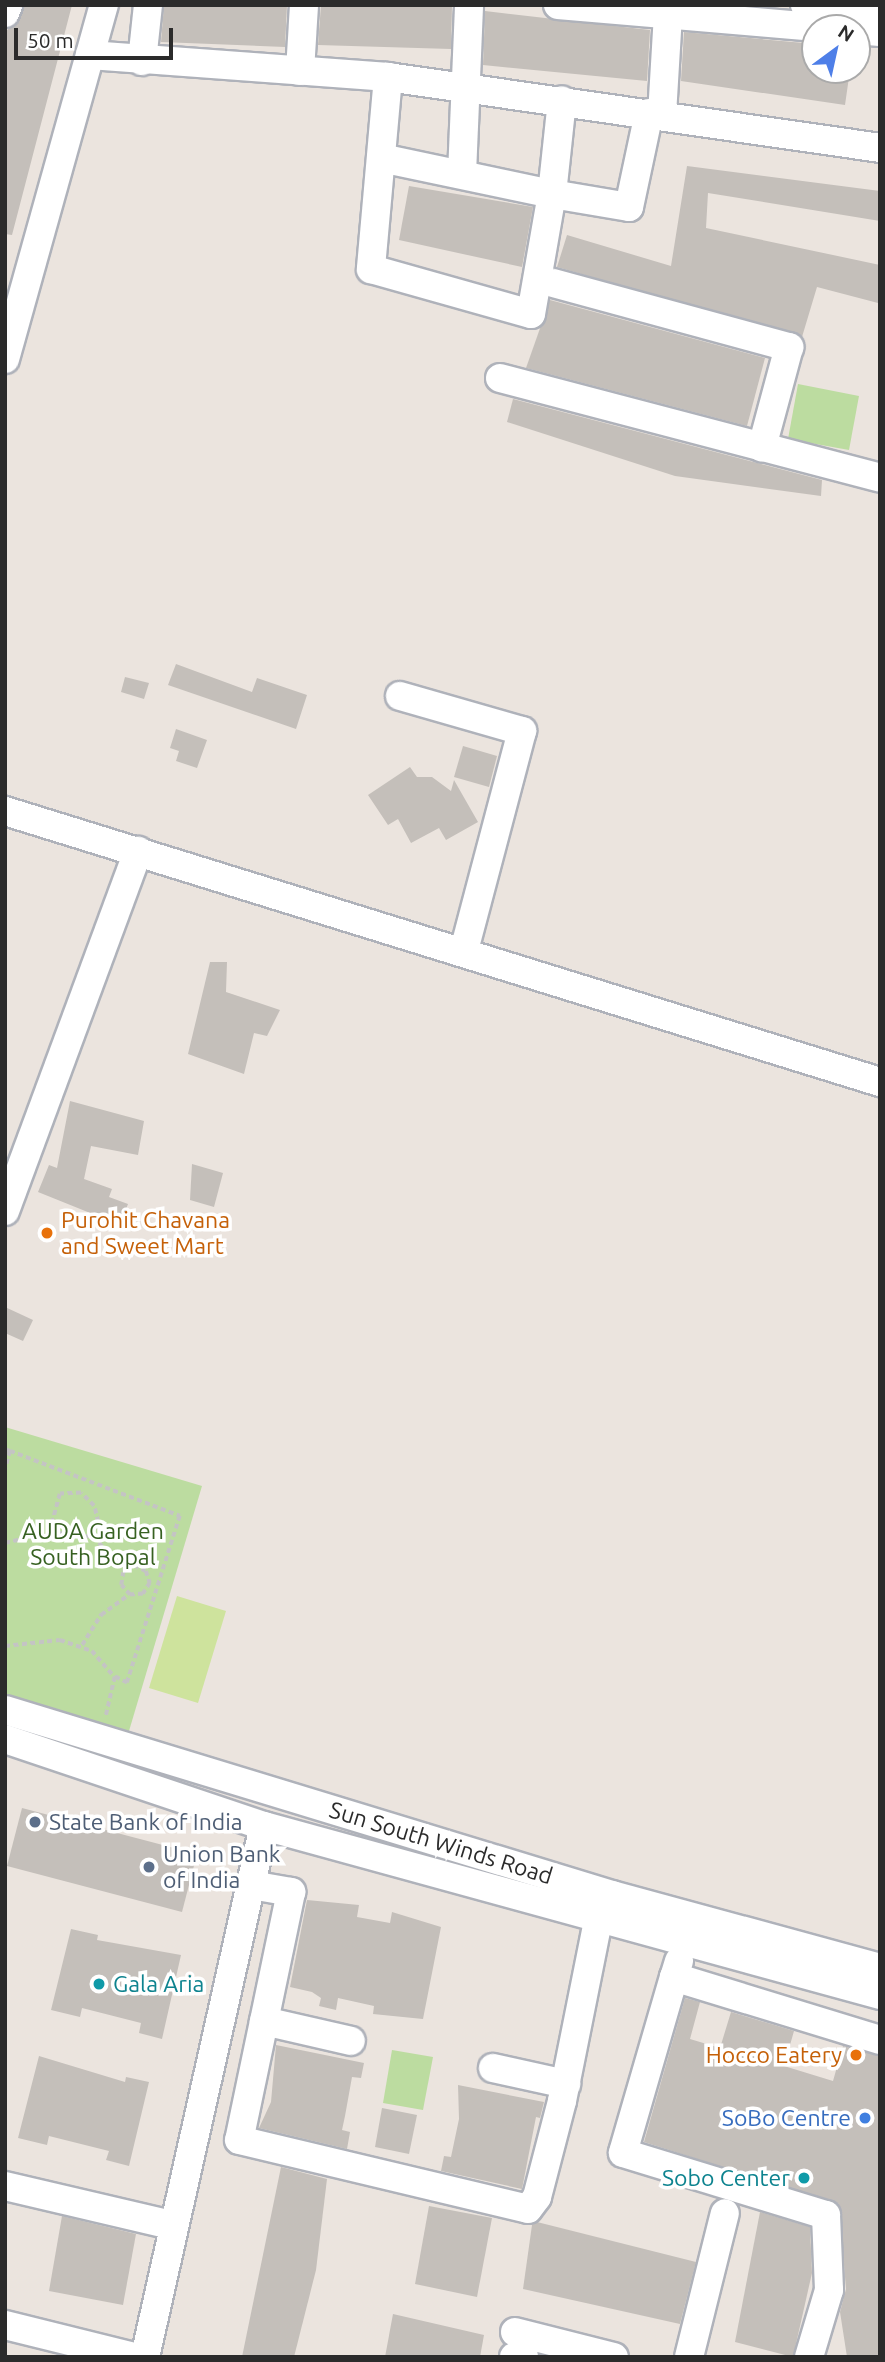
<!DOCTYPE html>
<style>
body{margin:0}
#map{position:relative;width:885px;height:2362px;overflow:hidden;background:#ebe4de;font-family:Ubuntu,sans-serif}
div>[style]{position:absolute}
.green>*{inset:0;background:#bcdca0}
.pitch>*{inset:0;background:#cee39d}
.building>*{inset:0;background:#c4bfba}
.path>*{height:3.5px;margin-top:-1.75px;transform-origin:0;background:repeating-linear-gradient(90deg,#c4c4c4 0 5px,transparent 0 8.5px)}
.roads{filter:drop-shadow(2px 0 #afb2ba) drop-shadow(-2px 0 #afb2ba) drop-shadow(0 2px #afb2ba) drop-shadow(0 -2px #afb2ba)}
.minor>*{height:28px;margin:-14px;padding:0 14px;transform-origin:14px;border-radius:14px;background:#fff}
.dots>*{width:19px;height:19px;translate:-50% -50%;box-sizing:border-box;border:4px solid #fff;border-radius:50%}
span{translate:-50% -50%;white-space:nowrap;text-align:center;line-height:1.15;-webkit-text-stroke:7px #fff;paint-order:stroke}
.food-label{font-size:23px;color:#c56008}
.left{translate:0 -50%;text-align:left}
.right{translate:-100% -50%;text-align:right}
.park-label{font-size:23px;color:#376121}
.service-label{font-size:23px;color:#4e5e75}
.street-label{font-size:23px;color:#2b2b2b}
.culture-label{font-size:23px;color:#0d838f}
.shop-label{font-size:23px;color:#366cbe}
.frame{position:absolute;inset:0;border:7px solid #2b2b2b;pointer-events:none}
.north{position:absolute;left:801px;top:14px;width:70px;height:70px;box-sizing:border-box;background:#fff;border:2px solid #aaa;border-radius:50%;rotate:33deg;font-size:19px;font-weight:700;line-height:28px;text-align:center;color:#2b2b2b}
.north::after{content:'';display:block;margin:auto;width:24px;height:32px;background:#4e7fe8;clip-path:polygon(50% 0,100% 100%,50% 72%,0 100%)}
.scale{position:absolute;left:14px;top:28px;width:159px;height:32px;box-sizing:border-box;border:4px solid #2b2b2b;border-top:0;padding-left:9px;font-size:21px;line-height:24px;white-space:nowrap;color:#2b2b2b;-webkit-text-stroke:5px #fff;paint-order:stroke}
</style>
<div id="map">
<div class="green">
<i style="clip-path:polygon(798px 384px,859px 396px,849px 450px,788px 439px)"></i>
<i style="clip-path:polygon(5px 1427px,202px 1486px,129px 1731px,5px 1695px)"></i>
<i style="clip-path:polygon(392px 2050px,433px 2057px,423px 2110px,383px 2103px)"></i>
</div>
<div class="pitch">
<i style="clip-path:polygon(177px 1596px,226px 1611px,198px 1703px,149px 1688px)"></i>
</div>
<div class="building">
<i style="clip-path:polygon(24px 5px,72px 5px,12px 235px,5px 234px,5px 32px,20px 19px)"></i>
<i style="clip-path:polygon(164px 5px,287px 5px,285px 47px,161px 42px)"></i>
<i style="clip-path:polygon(321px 5px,452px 5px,451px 49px,318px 45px)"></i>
<i style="clip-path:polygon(485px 11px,650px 30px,647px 81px,483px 65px)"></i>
<i style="clip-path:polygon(684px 32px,815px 44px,815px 70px,850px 70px,845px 105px,681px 81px)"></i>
<i style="clip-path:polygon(687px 166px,880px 191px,880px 221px,708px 193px,706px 228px,880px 265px,878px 303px,817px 287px,802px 337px,557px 267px,567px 235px,671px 266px)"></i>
<i style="clip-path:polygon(409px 186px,533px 207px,522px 267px,399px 240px)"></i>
<i style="clip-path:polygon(550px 300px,765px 358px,747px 426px,526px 368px)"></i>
<i style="clip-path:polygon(513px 399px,822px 480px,821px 496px,675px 476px,507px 422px)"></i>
<i style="clip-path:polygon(176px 664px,252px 692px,257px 678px,307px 695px,296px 729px,168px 685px)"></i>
<i style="clip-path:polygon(125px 677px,149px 683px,144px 699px,121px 692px)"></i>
<i style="clip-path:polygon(176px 729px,207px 740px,197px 768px,176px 761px,179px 751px,170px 748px)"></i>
<i style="clip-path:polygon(463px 746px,497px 756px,489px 787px,454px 777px)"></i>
<i style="clip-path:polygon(410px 767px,417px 777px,432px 777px,451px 791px,454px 780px,478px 822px,446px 840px,439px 828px,411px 843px,398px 819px,388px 825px,368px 795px)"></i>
<i style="clip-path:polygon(210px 962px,227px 962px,226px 992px,280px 1010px,267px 1036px,254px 1033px,244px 1074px,188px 1054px)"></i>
<i style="clip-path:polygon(70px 1101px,144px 1121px,138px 1155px,91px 1146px,84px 1179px,112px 1189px,109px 1197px,128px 1204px,120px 1225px,38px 1192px,49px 1165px,57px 1168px)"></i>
<i style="clip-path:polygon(192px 1164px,223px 1173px,214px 1207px,190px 1200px)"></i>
<i style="clip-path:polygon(5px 1307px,33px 1320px,23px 1341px,5px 1333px)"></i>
<i style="clip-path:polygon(22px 1808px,197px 1854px,182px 1912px,7px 1866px)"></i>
<i style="clip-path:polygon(307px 1900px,359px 1905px,357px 1917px,390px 1923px,392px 1912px,441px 1927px,423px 2019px,373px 2014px,374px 2006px,338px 1998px,336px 2010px,319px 2006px,321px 1998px,312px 1992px,290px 1987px)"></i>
<i style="clip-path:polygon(71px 1929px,98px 1935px,97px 1940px,181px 1955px,162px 2039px,139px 2033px,141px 2023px,82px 2008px,80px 2017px,51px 2010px)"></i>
<i style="clip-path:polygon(685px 1998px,700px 2002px,690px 2039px,720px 2048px,731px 2012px,794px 2031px,784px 2066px,833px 2081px,843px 2046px,880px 2056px,880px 2357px,847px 2357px,840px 2312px,846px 2289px,839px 2204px,644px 2142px)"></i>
<i style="clip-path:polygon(276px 2045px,364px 2063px,361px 2078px,352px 2077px,345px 2116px,342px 2130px,350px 2132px,347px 2149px,259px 2128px,271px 2102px)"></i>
<i style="clip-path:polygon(39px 2056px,125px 2082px,126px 2077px,149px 2082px,129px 2166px,106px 2160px,109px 2151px,49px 2136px,47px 2145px,18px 2138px)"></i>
<i style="clip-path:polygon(458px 2085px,544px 2102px,540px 2118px,536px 2117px,522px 2189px,441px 2171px,444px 2156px,451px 2157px,459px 2119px)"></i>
<i style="clip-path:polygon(382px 2108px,417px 2115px,409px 2154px,375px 2147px)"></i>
<i style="clip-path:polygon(281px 2167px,327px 2179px,316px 2270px,294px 2357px,242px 2357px)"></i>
<i style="clip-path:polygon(429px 2206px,492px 2218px,477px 2297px,415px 2284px)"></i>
<i style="clip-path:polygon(760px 2212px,810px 2227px,812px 2273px,793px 2357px,735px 2342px)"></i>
<i style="clip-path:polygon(62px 2216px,136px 2234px,123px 2305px,49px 2291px)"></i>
<i style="clip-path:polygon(537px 2222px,696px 2262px,680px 2324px,523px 2289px,532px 2225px)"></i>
<i style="clip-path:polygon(393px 2314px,484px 2335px,480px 2357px,385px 2357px)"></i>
</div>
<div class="path">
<i style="left:5px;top:1449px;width:5px;rotate:22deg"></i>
<i style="left:10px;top:1451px;width:21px;rotate:104deg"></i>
<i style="left:10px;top:1451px;width:182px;rotate:20.9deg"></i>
<i style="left:180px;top:1516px;width:175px;rotate:107.6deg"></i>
<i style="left:127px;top:1683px;width:13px;rotate:-153deg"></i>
<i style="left:93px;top:1537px;width:33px;rotate:45deg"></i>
<i style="left:116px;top:1560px;width:19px;rotate:16deg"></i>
<i style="left:134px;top:1565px;width:13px;rotate:27deg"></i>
<i style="left:146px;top:1571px;width:13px;rotate:72deg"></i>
<i style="left:150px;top:1583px;width:13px;rotate:122deg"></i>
<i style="left:143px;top:1594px;width:13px;rotate:176deg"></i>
<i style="left:130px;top:1595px;width:13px;rotate:-132deg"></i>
<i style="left:121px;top:1585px;width:13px;rotate:-81deg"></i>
<i style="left:123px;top:1572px;width:13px;rotate:-32deg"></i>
<i style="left:5px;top:1543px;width:46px;rotate:-13.7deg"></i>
<i style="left:50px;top:1532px;width:43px;rotate:6.6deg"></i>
<i style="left:93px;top:1537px;width:16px;rotate:-72deg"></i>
<i style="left:98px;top:1522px;width:16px;rotate:-104deg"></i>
<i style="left:94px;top:1506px;width:18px;rotate:-135deg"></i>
<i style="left:81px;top:1493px;width:21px;rotate:177deg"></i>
<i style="left:60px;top:1494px;width:39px;rotate:105deg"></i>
<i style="left:82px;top:1645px;width:36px;rotate:-58deg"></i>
<i style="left:101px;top:1615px;width:34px;rotate:-36deg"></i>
<i style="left:5px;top:1646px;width:55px;rotate:-6.2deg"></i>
<i style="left:60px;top:1640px;width:34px;rotate:19deg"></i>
<i style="left:92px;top:1651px;width:35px;rotate:49deg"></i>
<i style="left:115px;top:1677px;width:40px;rotate:103deg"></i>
</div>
<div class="roads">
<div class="minor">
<i style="left:558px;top:5px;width:271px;rotate:4.9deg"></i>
<i style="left:805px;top:5px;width:75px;rotate:4.6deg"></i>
<i style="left:5px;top:13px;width:9px;rotate:-69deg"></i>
<i style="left:857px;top:30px;width:23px;rotate:5deg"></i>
<i style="left:90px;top:55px;width:299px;rotate:4.2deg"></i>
<i style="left:388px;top:77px;width:497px;rotate:8.2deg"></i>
<i style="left:142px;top:61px;width:56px;rotate:-83.9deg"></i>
<i style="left:300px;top:71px;width:66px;rotate:-86.5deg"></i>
<i style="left:388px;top:77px;width:193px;rotate:95.1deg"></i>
<i style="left:371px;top:269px;width:166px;rotate:15.7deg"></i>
<i style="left:531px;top:314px;width:122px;rotate:-80.1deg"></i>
<i style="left:552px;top:194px;width:78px;rotate:9.6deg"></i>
<i style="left:629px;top:207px;width:96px;rotate:-78deg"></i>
<i style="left:662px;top:115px;width:101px;rotate:-86.6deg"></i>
<i style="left:381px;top:158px;width:175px;rotate:11.9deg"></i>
<i style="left:552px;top:194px;width:94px;rotate:-83.9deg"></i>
<i style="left:462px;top:174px;width:169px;rotate:-87.6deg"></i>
<i style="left:553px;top:283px;width:245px;rotate:15.2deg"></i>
<i style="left:789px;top:347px;width:104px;rotate:105.1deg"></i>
<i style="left:5px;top:359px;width:368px;rotate:-74.4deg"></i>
<i style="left:500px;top:378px;width:393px;rotate:14.7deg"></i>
<i style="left:400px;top:696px;width:127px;rotate:16deg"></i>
<i style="left:522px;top:731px;width:228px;rotate:104.8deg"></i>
<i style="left:5px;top:811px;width:916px;rotate:17.21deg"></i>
<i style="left:5px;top:1211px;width:384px;rotate:-69.7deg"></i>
<i style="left:5px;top:1710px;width:635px;rotate:16.95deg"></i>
<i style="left:612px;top:1895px;width:278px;rotate:15.2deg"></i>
<i style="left:5px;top:1739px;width:273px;rotate:18.6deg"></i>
<i style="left:264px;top:1826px;width:639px;rotate:15.34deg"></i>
<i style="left:251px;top:1885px;width:41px;rotate:9.9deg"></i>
<i style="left:291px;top:1892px;width:253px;rotate:101.8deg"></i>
<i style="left:239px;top:2140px;width:297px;rotate:13.4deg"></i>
<i style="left:528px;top:2209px;width:15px;rotate:-53deg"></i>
<i style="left:537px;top:2197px;width:99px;rotate:-75.4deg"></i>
<i style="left:562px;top:2101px;width:184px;rotate:-78.7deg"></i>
<i style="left:679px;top:1961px;width:17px;rotate:107deg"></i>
<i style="left:674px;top:1977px;width:215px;rotate:17deg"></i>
<i style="left:674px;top:1977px;width:183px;rotate:106.2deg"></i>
<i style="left:623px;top:2153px;width:212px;rotate:17deg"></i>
<i style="left:826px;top:2215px;width:75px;rotate:87.7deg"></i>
<i style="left:829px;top:2290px;width:70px;rotate:106.6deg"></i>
<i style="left:264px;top:2021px;width:89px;rotate:12.9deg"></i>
<i style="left:493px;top:2068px;width:75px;rotate:12.4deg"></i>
<i style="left:5px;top:2186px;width:171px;rotate:13.2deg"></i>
<i style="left:5px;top:2325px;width:133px;rotate:13.9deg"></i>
<i style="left:515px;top:2332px;width:102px;rotate:14.2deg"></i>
<i style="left:145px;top:2357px;width:544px;rotate:-77.37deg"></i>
<i style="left:514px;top:2357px;width:10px"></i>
<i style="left:689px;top:2357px;width:148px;rotate:-76deg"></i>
</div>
</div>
<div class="dots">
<i style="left:47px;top:1233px;background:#e8710a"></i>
<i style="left:35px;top:1822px;background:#5c6f8a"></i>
<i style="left:149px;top:1867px;background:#5c6f8a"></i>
<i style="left:99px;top:1984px;background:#0f9aa8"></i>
<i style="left:856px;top:2055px;background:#e8710a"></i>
<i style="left:865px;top:2118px;background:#3f7fe0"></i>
<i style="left:804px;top:2178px;background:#0f9aa8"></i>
</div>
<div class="food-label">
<span class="left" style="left:61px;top:1233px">Purohit Chavana<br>and Sweet Mart</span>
<span class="right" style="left:842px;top:2055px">Hocco Eatery</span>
</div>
<div class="park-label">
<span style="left:93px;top:1544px">AUDA Garden<br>South Bopal</span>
</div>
<div class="service-label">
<span class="left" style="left:49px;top:1822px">State Bank of India</span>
<span class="left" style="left:163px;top:1867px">Union Bank<br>of India</span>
</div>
<div class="street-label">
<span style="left:441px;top:1843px;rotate:17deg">Sun South Winds Road</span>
</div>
<div class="culture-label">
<span class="left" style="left:113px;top:1984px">Gala Aria</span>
<span class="right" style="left:790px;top:2178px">Sobo Center</span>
</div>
<div class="shop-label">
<span class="right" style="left:851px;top:2118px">SoBo Centre</span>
</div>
<div class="frame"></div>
<div class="north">N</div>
<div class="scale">50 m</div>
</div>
